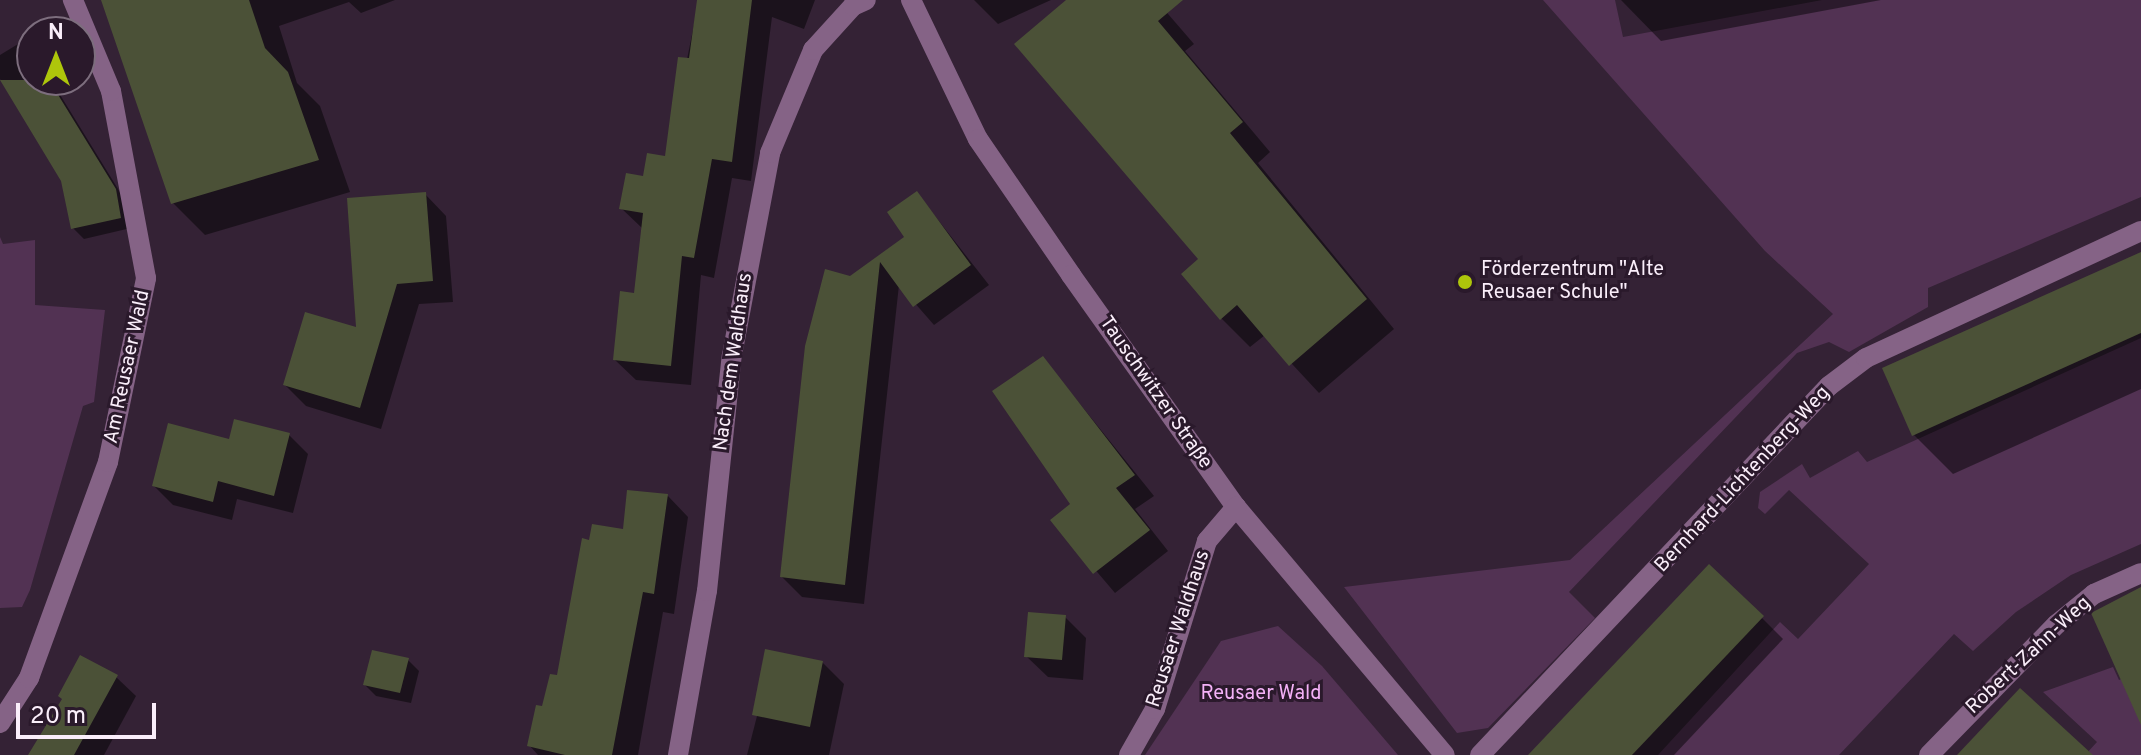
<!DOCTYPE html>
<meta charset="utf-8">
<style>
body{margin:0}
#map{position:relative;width:2141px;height:755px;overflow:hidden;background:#342235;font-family:Overpass,sans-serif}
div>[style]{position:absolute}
.green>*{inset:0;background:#523253}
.shadow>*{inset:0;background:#0007}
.building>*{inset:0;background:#4b5137}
.minor>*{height:20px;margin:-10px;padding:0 10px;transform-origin:10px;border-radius:10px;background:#856386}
.dots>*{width:22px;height:22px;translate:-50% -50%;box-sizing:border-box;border:4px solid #2a192b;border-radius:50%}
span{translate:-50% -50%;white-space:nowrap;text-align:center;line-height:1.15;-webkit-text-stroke:6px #2a192b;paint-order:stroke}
.poi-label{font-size:20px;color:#faeefa}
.left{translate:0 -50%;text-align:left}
.street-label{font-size:20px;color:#faeefa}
.park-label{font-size:20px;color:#f4b1f7}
.north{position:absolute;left:16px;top:16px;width:80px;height:80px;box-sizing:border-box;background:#2a192b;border:2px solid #7d6e7e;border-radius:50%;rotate:0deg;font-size:22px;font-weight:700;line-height:32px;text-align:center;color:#faeefa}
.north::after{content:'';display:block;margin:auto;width:28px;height:36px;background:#aec60b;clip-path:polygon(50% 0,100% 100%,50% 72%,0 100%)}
.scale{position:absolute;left:16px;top:703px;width:140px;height:36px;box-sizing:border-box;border:4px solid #faeefa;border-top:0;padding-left:10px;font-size:24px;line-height:28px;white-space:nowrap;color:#faeefa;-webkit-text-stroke:6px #2a192b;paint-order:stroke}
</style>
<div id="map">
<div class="green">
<i style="clip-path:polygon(1543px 0,1615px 0,1623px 37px,1822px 0,2141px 0,2141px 197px,1928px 288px,1928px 307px,1849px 352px,1829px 342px,1797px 353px,1569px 592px,1595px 618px,1488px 728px,1457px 733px,1344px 587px,1570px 560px,1833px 314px,1765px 251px)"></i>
<i style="clip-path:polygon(0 237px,3px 244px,35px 240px,35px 305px,105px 310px,94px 402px,83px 406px,30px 590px,22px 607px,0 608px)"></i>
<i style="clip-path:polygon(2141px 338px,2141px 544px,2071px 575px,2016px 612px,1973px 651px,1954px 634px,1839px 755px,1658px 755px,1780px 622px,1798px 639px,1869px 564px,1789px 490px,1765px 514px,1758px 508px,1760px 492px,1802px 464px,1810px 478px,1858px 451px,1867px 462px)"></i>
<i style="clip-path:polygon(1278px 626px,1322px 666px,1398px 755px,1145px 755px,1221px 641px)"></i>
<i style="clip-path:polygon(2113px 667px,2119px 680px,2141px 670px,2141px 755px,2085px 755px,2097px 742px,2043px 692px)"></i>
</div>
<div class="shadow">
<i style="clip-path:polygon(103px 0,395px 0,361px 13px,349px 2px,279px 26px,297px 83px,320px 106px,350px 192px,205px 235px,173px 203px)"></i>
<i style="clip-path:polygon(699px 0,815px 0,804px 29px,772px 17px,751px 181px,732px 178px,714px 278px,701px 275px,691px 385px,636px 380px,615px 360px,636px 295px,642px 228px,621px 208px,667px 158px)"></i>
<i style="clip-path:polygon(974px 0,1051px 0,998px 24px)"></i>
<i style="clip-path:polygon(1069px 0,1156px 0,1194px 44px,1185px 51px,1270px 152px,1258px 163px,1394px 329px,1319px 393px,1265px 335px,1250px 347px,1221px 318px,1201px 259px)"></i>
<i style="clip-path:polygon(1621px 0,1881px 0,1661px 41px)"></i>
<i style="clip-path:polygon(23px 41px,32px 50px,32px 80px,51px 80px,126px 202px,131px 228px,84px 239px,73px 228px,63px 180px,0 79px,0 55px)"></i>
<i style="clip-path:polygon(917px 193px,989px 285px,934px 325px,899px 285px,864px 604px,802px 597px,782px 577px,851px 278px,907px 237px)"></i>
<i style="clip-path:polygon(425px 194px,446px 216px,453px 302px,419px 304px,381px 429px,306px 406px,285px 385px,358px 330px)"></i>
<i style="clip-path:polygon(2141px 254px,2141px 389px,1953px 474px,1914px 435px)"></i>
<i style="clip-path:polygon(1043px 358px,1154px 496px,1135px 509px,1168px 551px,1115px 593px,1053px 520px,1073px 504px)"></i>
<i style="clip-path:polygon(289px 435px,308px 454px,293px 513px,237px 499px,232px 520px,173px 505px,154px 486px,231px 441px)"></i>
<i style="clip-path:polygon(668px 496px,688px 517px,674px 614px,663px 612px,638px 755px,538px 755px,529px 745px,558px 678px,590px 542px,625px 532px)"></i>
<i style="clip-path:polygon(1065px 617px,1086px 638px,1083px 680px,1048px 677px,1026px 656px)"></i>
<i style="clip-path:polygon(1762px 618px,1783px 639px,1674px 755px,1531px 755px)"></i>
<i style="clip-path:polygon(408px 660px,419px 671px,411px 703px,376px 696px,365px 685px)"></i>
<i style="clip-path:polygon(822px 662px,844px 684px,829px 755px,747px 755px,757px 716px)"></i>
<i style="clip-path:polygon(116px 677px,136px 696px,104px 755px,34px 755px)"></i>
</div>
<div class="building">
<i style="clip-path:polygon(101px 0,249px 0,265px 48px,288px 72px,319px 160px,171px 204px)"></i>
<i style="clip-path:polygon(697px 0,752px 0,732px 162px,712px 159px,694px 258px,682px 256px,671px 366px,613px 360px,620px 291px,634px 293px,643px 213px,619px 209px,626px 173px,643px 176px,647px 153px,665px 156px,678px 57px,689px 58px)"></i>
<i style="clip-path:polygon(1066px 0,1183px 0,1158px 21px,1243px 122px,1230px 133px,1367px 299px,1289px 366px,1237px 305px,1220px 320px,1181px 274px,1198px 259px,1014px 44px)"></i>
<i style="clip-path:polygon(0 80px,49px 80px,116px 189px,121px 218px,71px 229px,61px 181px)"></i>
<i style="clip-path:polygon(917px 191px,971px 265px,913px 307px,880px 262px,845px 585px,780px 577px,805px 346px,825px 269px,850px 276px,904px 237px,887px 212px)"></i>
<i style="clip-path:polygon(426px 192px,433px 281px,397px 284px,360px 408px,283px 385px,305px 312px,356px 327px,347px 198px)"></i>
<i style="clip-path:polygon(2141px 252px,2141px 333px,1912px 436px,1882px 368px)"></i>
<i style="clip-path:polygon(1043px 356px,1135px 475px,1116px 488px,1150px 530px,1093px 574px,1050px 520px,1070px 504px,992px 391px)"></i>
<i style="clip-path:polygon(234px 419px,290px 433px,274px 496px,218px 481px,213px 502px,152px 486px,168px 423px,229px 439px)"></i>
<i style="clip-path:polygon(627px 490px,668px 494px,654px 594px,643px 592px,612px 755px,565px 755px,527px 746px,536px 705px,542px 706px,550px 674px,557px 675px,582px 538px,589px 540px,592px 524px,623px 529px)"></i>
<i style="clip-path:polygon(1709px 564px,1764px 616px,1632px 755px,1528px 755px)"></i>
<i style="clip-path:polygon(2141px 587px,2141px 725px,2091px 613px)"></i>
<i style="clip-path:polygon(1028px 612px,1066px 615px,1062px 660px,1024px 657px)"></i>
<i style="clip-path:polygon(765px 649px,823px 661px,810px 727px,752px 715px)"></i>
<i style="clip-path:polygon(372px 650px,409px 658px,400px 693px,363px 685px)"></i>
<i style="clip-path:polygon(80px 655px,118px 675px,74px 755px,28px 755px,62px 699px,58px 696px)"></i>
<i style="clip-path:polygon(2020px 688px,2093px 755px,1957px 755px)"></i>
</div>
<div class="minor">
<i style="left:911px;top:0;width:154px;rotate:64.3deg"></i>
<i style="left:978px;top:139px;width:165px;rotate:55.6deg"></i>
<i style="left:1071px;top:275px;width:285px;rotate:54.6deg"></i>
<i style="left:1236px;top:507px;width:324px;rotate:49.9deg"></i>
<i style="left:0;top:723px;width:54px;rotate:-57.2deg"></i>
<i style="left:29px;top:678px;width:230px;rotate:-69.9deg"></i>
<i style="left:108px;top:462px;width:188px;rotate:-78.3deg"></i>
<i style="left:146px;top:278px;width:190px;rotate:-100.6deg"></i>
<i style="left:111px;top:91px;width:99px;rotate:-112.7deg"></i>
<i style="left:678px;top:755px;width:167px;rotate:-80deg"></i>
<i style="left:707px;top:591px;width:237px;rotate:-84deg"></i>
<i style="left:732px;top:355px;width:206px;rotate:-79.3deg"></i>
<i style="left:770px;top:153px;width:112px;rotate:-67.3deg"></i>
<i style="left:813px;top:50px;width:59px;rotate:-47.7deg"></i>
<i style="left:853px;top:6px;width:14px;rotate:-25deg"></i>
<i style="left:1129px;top:755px;width:53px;rotate:-60.5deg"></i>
<i style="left:1155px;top:709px;width:176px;rotate:-72.8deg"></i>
<i style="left:1207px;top:541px;width:45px;rotate:-49.5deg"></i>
<i style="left:1480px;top:755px;width:508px;rotate:-46.6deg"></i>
<i style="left:1829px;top:386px;width:46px;rotate:-37.1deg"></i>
<i style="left:1866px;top:358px;width:303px;rotate:-24.8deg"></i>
<i style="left:1929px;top:755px;width:183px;rotate:-45.7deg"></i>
<i style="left:2057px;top:624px;width:48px;rotate:-39deg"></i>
<i style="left:2094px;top:594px;width:51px;rotate:-24.1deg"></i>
</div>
<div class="dots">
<i style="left:1465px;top:282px;background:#aec60b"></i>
</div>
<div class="poi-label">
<span class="left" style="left:1481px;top:282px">Förderzentrum "Alte<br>Reusaer Schule"</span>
</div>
<div class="street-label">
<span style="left:734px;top:362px;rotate:-82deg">Nach dem Waldhaus</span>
<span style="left:128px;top:367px;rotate:-78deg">Am Reusaer Wald</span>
<span style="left:1155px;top:393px;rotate:55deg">Tauschwitzer Straße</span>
<span style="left:1743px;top:480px;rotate:-47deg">Bernhard-Lichtenberg-Weg</span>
<span style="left:1179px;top:629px;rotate:-72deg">Reusaer Waldhaus</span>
<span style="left:2029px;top:656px;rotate:-43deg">Robert-Zahn-Weg</span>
</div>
<div class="park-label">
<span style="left:1261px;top:694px">Reusaer Wald</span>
</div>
<div class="north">N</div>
<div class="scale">20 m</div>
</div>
